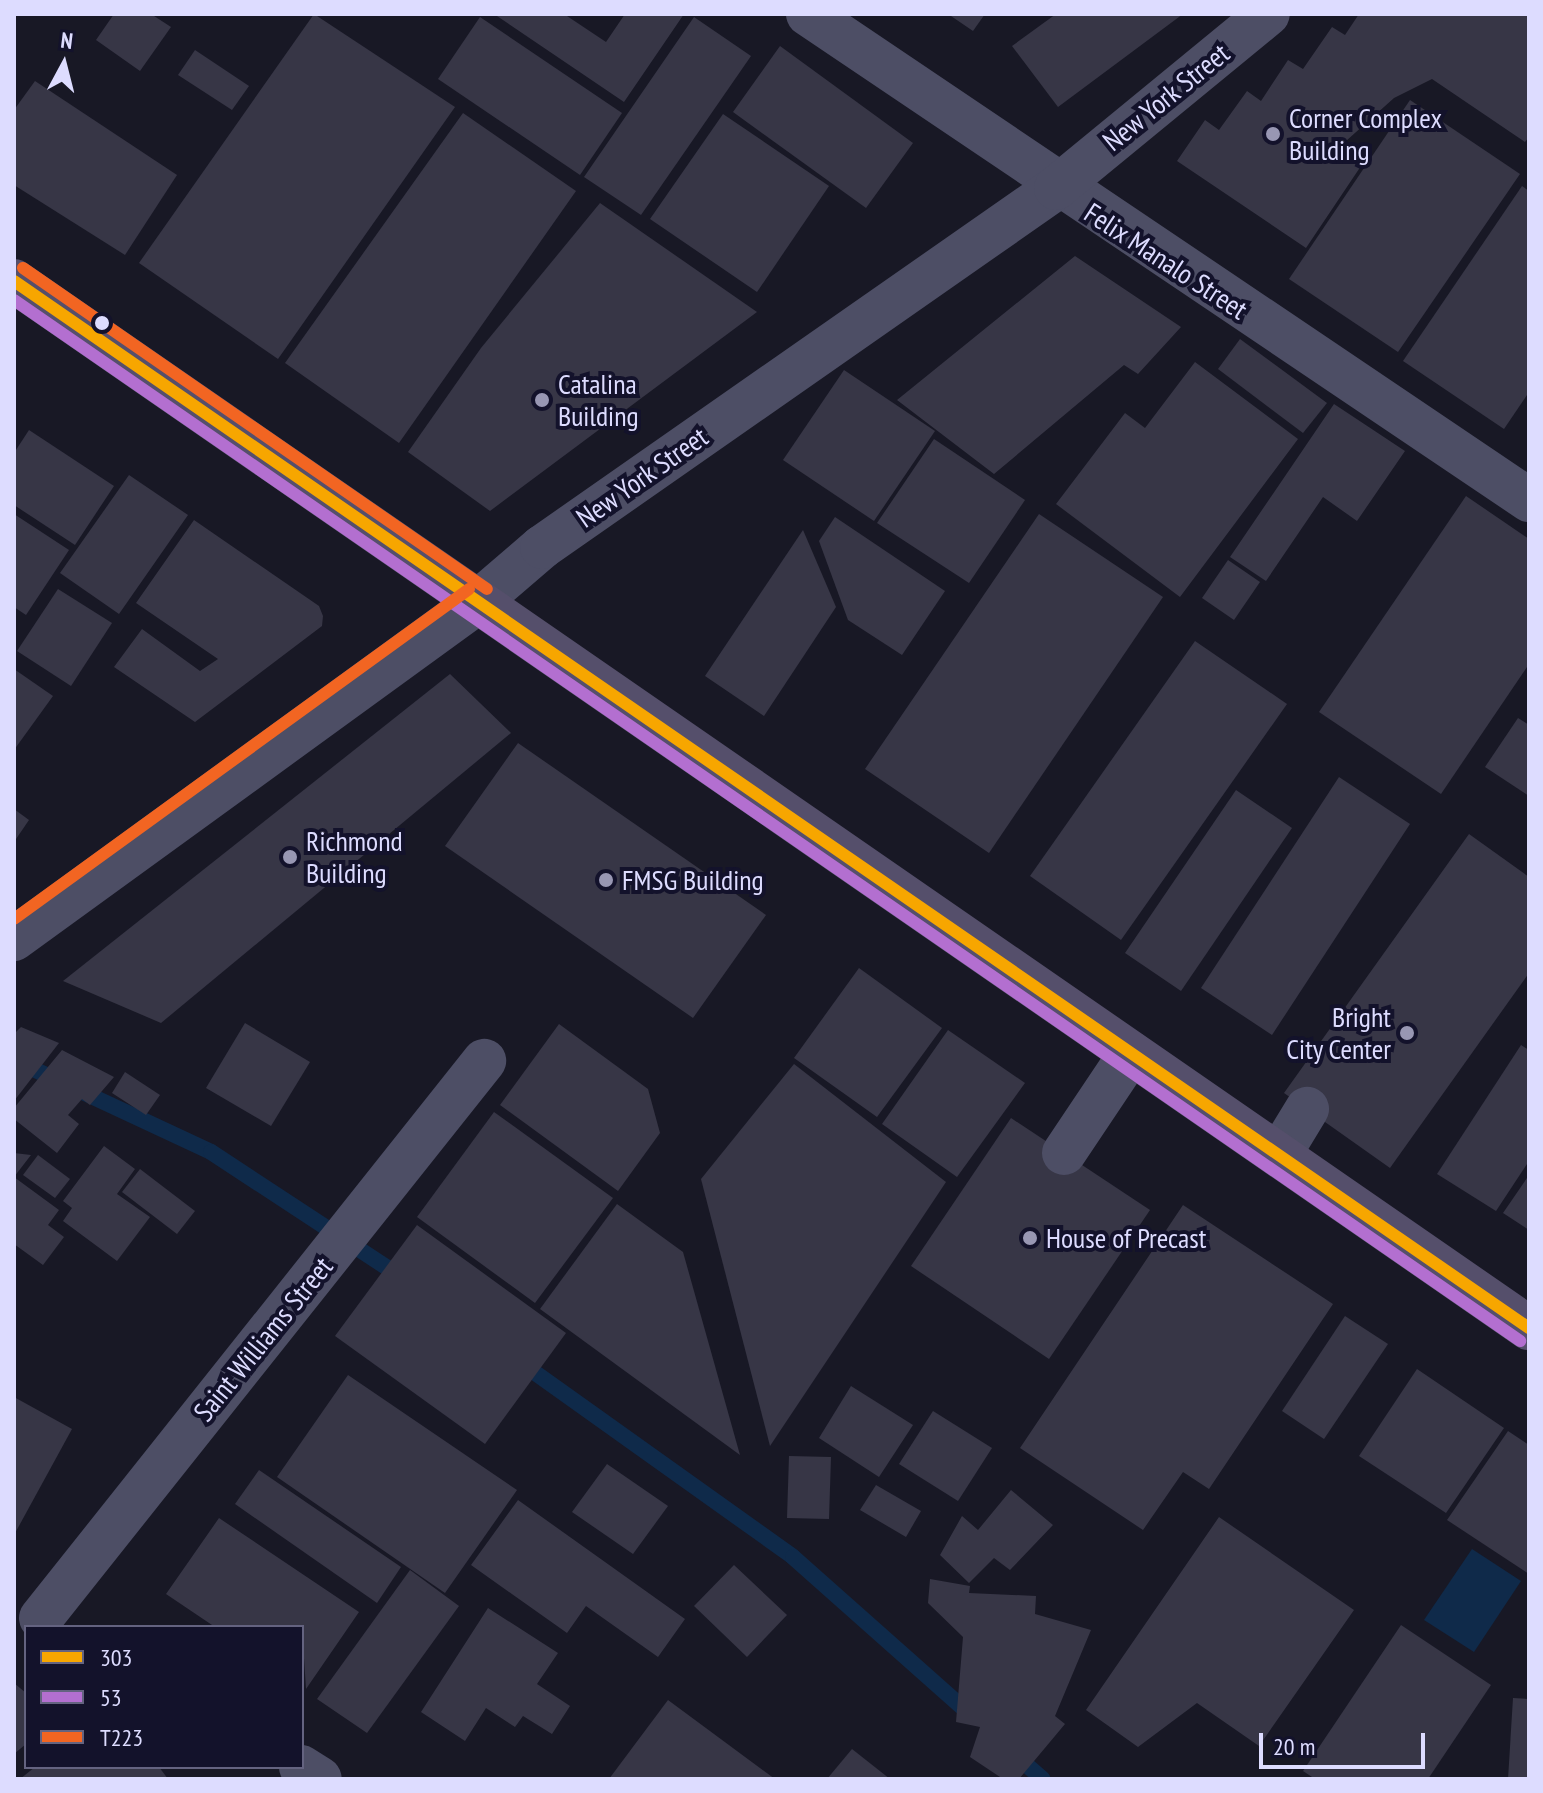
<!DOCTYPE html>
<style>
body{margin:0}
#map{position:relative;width:1543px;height:1793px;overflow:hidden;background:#181825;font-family:"PT Sans Narrow",sans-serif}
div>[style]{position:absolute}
.water>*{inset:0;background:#0f2a4a}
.stream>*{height:16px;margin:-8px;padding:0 8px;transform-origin:8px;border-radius:8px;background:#0f2a4a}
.building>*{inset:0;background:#373646}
.minor>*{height:44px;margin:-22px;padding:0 22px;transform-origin:22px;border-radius:22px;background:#4d4e65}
.major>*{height:44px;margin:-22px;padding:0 22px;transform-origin:22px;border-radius:22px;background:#554f6b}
.bus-1>*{height:12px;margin:-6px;padding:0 6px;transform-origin:6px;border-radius:6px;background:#f7a600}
.bus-2>*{height:12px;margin:-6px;padding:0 6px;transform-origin:6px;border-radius:6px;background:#b36fd0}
.bus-3>*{height:12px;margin:-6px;padding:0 6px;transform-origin:6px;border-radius:6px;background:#f26522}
.dots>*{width:22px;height:22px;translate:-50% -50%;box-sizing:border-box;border:4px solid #13122b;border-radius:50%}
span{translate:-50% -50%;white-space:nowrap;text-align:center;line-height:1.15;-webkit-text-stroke:8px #13122b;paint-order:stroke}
.street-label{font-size:28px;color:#dddcff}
.poi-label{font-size:28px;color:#dddcff}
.left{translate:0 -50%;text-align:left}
.right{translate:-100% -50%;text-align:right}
.frame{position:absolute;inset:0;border:16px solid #dddcff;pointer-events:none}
.legend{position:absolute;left:24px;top:1625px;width:280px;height:144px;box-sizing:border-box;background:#13122b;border:2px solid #646380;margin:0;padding:10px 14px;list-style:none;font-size:24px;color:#dddcff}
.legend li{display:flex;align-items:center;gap:16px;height:40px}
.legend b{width:40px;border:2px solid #646380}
.north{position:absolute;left:24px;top:24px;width:80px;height:80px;-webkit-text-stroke:6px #13122b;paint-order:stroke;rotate:7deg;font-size:22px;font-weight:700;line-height:32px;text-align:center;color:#dddcff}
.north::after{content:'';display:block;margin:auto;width:28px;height:36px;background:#dddcff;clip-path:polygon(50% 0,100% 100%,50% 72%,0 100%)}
.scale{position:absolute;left:1259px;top:1733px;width:166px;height:36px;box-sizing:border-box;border:4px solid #dddcff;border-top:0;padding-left:10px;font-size:24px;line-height:28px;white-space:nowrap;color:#dddcff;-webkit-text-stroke:6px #13122b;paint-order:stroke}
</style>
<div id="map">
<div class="water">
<i style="clip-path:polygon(1472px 1549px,1521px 1581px,1474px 1652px,1424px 1620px)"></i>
</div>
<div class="stream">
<i style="left:14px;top:1060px;width:217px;rotate:25deg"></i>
<i style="left:211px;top:1152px;width:230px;rotate:33.3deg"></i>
<i style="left:520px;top:1362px;width:335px;rotate:35.5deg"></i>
<i style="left:793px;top:1557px;width:241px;rotate:41.6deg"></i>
<i style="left:1014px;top:1754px;width:38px;rotate:41deg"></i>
</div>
<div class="building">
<i style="clip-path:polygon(114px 14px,151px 14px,171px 27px,140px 71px,96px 40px)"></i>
<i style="clip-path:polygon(314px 14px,455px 107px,278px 359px,139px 263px)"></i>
<i style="clip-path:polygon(494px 14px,564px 14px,606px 42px,625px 14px,684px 14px,624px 102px)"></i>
<i style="clip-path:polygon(948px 14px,985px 14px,973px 31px)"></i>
<i style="clip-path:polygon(1056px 14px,1183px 14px,1058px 107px,1012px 46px)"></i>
<i style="clip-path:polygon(1359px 14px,1529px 14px,1529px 137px,1525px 142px,1432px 79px,1394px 98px,1336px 150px,1361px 166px,1306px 248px,1177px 161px,1205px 120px,1219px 130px,1247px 91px,1261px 101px,1288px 60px,1303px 69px,1332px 27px,1345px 35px)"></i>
<i style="clip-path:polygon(480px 17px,622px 113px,580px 175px,438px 79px)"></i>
<i style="clip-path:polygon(694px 17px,751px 56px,641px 215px,584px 177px)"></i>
<i style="clip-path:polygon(780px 46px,913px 143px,866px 208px,733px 112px)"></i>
<i style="clip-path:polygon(195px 50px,249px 86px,232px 110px,178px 75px)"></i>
<i style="clip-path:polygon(35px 81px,177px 175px,125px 255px,14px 185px,14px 110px)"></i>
<i style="clip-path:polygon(1410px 100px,1520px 174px,1398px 352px,1289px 279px)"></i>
<i style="clip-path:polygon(463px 113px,576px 191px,399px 443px,285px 363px)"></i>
<i style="clip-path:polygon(723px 114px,829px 186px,757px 292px,650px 219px)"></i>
<i style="clip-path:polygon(1522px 186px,1529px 191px,1529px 392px,1504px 429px,1403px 361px)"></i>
<i style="clip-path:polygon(600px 203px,757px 312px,490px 511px,408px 452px,481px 348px)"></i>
<i style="clip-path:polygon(1075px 256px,1181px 327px,1138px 374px,1124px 365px,994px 474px,897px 400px)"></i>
<i style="clip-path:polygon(1240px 339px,1327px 403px,1303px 433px,1218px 369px)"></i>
<i style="clip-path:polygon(1195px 362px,1298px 439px,1180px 597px,1056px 504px,1125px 413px,1145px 428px)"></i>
<i style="clip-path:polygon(844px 370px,935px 431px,874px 521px,783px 460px)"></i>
<i style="clip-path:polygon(1334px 404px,1405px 451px,1357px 521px,1323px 497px,1266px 581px,1230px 557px)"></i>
<i style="clip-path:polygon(29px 430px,114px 486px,75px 545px,14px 505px,14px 453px)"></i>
<i style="clip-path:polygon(934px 439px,1025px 500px,969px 583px,877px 523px)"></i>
<i style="clip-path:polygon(129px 475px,188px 515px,119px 614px,60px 573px)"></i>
<i style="clip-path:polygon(1466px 496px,1529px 539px,1529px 664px,1441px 794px,1319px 712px)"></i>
<i style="clip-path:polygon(14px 514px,69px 550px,26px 615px,14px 607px)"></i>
<i style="clip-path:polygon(1039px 514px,1163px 597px,989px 853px,865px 769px)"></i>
<i style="clip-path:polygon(835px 517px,945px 591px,902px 655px,848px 620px,819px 541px)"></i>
<i style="clip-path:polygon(194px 520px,319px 606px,323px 616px,322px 626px,195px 722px,114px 667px,142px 629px,200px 671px,218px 659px,136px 603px)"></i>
<i style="clip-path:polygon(803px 530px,836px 607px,764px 716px,705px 676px)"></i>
<i style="clip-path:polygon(1228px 560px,1260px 582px,1234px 620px,1202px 598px)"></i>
<i style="clip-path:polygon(58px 589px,112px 623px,71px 686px,17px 651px)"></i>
<i style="clip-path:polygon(1195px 641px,1287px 704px,1121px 940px,1030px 876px)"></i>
<i style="clip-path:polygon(14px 669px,53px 696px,14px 750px)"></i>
<i style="clip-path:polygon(450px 674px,511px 733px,161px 1023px,63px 981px)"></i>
<i style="clip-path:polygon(1518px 718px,1529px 725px,1529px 796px,1485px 767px)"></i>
<i style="clip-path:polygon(518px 743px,766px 915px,693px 1018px,445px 846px)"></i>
<i style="clip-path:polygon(1339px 777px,1410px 824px,1272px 1035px,1201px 988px)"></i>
<i style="clip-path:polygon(1236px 790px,1292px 828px,1181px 991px,1125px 953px)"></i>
<i style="clip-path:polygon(14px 809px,29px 820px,14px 842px)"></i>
<i style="clip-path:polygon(1469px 834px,1529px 877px,1529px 973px,1390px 1168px,1284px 1093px)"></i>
<i style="clip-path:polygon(859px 968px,942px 1028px,877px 1117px,794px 1058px)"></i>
<i style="clip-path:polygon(245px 1023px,310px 1062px,271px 1126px,206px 1088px)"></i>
<i style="clip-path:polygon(559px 1024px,648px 1089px,660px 1133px,618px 1191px,500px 1105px)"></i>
<i style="clip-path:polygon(21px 1027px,59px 1043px,14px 1101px,14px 1034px)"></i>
<i style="clip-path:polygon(948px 1030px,1025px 1083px,957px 1177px,882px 1124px)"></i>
<i style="clip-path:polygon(1521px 1045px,1529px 1050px,1529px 1161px,1496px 1211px,1437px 1174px)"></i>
<i style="clip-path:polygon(62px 1050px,114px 1077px,90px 1105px,82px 1099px,68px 1115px,79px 1124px,57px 1153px,14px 1119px,14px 1108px)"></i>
<i style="clip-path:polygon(794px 1064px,946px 1182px,770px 1446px,701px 1179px)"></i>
<i style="clip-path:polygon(125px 1072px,160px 1095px,146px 1115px,112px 1093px)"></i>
<i style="clip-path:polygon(494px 1112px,613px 1198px,535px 1303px,417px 1217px)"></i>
<i style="clip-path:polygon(1011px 1118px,1150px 1210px,1049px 1359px,911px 1266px)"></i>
<i style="clip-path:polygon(104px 1146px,135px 1169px,117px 1194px,150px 1217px,117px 1261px,63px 1221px,72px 1208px,63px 1201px)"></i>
<i style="clip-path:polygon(14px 1153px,31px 1155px,14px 1177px,59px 1210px,48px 1225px,64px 1237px,43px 1265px,14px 1244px)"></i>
<i style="clip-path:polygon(38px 1155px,70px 1179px,55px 1198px,23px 1175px)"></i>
<i style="clip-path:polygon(140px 1169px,195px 1211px,177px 1234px,122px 1192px)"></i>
<i style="clip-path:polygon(1529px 1175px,1529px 1230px,1503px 1213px)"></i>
<i style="clip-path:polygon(617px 1204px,683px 1252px,740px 1455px,540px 1309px)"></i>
<i style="clip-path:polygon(1183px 1205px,1333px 1304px,1209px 1489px,1183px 1472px,1143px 1530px,1020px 1448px)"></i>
<i style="clip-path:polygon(417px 1225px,566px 1333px,485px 1444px,335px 1336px)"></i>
<i style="clip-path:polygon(1345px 1316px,1388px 1344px,1324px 1439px,1282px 1411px)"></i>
<i style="clip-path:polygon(1417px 1369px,1504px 1428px,1446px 1513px,1359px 1456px)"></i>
<i style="clip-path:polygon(348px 1375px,517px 1490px,445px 1593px,277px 1477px)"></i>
<i style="clip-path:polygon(851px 1386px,913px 1425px,879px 1477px,819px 1438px)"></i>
<i style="clip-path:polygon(14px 1397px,72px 1429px,14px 1535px)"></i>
<i style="clip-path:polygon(933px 1411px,992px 1448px,958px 1501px,899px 1464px)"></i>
<i style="clip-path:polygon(1508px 1431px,1529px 1445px,1529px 1574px,1447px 1520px)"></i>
<i style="clip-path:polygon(789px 1456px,831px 1457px,829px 1519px,787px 1518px)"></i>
<i style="clip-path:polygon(607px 1464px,668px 1506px,633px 1554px,572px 1512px)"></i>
<i style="clip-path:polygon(259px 1470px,401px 1567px,377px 1603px,235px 1504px)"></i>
<i style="clip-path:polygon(876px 1485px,921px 1511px,906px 1537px,860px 1510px)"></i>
<i style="clip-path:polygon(1011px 1490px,1053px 1525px,1010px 1570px,994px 1558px,969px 1583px,940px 1555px,962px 1516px,978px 1530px)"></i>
<i style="clip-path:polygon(518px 1500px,685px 1619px,658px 1657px,586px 1606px,567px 1633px,471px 1565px)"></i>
<i style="clip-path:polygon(1219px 1517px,1354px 1610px,1259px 1746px,1197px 1703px,1138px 1747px,1086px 1710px)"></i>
<i style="clip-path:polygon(219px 1518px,359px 1612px,306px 1689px,302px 1627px,215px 1627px,166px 1594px)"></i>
<i style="clip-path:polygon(734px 1565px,787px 1615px,747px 1657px,694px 1606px)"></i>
<i style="clip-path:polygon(410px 1570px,459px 1606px,367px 1733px,317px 1699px)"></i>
<i style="clip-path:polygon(930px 1579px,970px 1586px,969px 1593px,1036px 1596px,1035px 1614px,1091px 1630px,1055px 1716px,1065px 1724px,1019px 1779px,1003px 1779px,970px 1757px,980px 1727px,956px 1722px,963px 1637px,928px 1603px)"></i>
<i style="clip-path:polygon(488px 1608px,558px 1653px,537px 1684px,570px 1706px,552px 1734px,523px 1716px,515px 1727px,486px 1708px,465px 1741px,421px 1712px)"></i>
<i style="clip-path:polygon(1401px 1625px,1491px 1685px,1428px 1779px,1315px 1779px,1303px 1771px)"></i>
<i style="clip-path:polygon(14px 1683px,26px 1693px,26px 1744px,14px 1754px)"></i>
<i style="clip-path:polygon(1513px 1698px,1529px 1699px,1529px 1779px,1508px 1779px)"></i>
<i style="clip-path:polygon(668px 1700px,775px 1779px,609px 1779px)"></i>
<i style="clip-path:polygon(852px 1749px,890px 1779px,827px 1779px)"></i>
<i style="clip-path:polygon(35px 1767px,159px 1767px,168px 1779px,20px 1779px)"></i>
</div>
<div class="minor">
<i style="left:808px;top:14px;width:870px;rotate:33.98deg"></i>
<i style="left:14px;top:939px;width:573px;rotate:-35.99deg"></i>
<i style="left:478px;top:602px;width:84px;rotate:-40.7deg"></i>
<i style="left:542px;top:547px;width:627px;rotate:-34.93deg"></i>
<i style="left:1056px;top:188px;width:274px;rotate:-39.4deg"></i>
<i style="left:1064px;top:1153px;width:120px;rotate:-56.2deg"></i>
<i style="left:1279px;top:1155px;width:54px;rotate:-58.7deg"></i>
<i style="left:41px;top:1618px;width:712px;rotate:-51.5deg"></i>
<i style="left:301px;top:1767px;width:22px;rotate:32deg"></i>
</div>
<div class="major">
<i style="left:14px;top:281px;width:1842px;rotate:34.65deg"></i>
</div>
<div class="bus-1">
<i style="left:14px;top:281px;width:1842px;rotate:34.65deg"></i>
</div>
<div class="bus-2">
<i style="left:14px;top:300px;width:1831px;rotate:34.65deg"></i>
</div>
<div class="bus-3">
<i style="left:23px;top:268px;width:564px;rotate:34.68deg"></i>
<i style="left:14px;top:919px;width:562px;rotate:-35.95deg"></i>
</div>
<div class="dots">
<i style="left:1273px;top:134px;background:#9897b3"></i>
<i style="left:102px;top:323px;background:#dddcff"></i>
<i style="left:542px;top:400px;background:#9897b3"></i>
<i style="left:290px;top:857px;background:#9897b3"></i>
<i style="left:606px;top:880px;background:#9897b3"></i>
<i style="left:1407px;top:1033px;background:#9897b3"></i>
<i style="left:1030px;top:1238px;background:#9897b3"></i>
</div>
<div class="street-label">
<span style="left:1166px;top:97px;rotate:-39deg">New York Street</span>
<span style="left:1166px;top:261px;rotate:33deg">Felix Manalo Street</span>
<span style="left:642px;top:477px;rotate:-35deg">New York Street</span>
<span style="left:263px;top:1339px;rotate:-51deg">Saint Williams Street</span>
</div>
<div class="poi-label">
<span class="left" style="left:1289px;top:134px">Corner Complex<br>Building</span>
<span class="left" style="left:558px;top:400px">Catalina<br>Building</span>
<span class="left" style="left:306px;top:857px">Richmond<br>Building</span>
<span class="left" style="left:622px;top:880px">FMSG Building</span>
<span class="right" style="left:1391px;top:1033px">Bright<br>City Center</span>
<span class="left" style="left:1046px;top:1238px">House of Precast</span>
</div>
<div class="frame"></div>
<ul class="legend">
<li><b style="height:10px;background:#f7a600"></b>303</li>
<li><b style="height:10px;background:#b36fd0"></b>53</li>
<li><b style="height:10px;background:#f26522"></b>T223</li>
</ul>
<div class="north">N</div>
<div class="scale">20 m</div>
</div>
